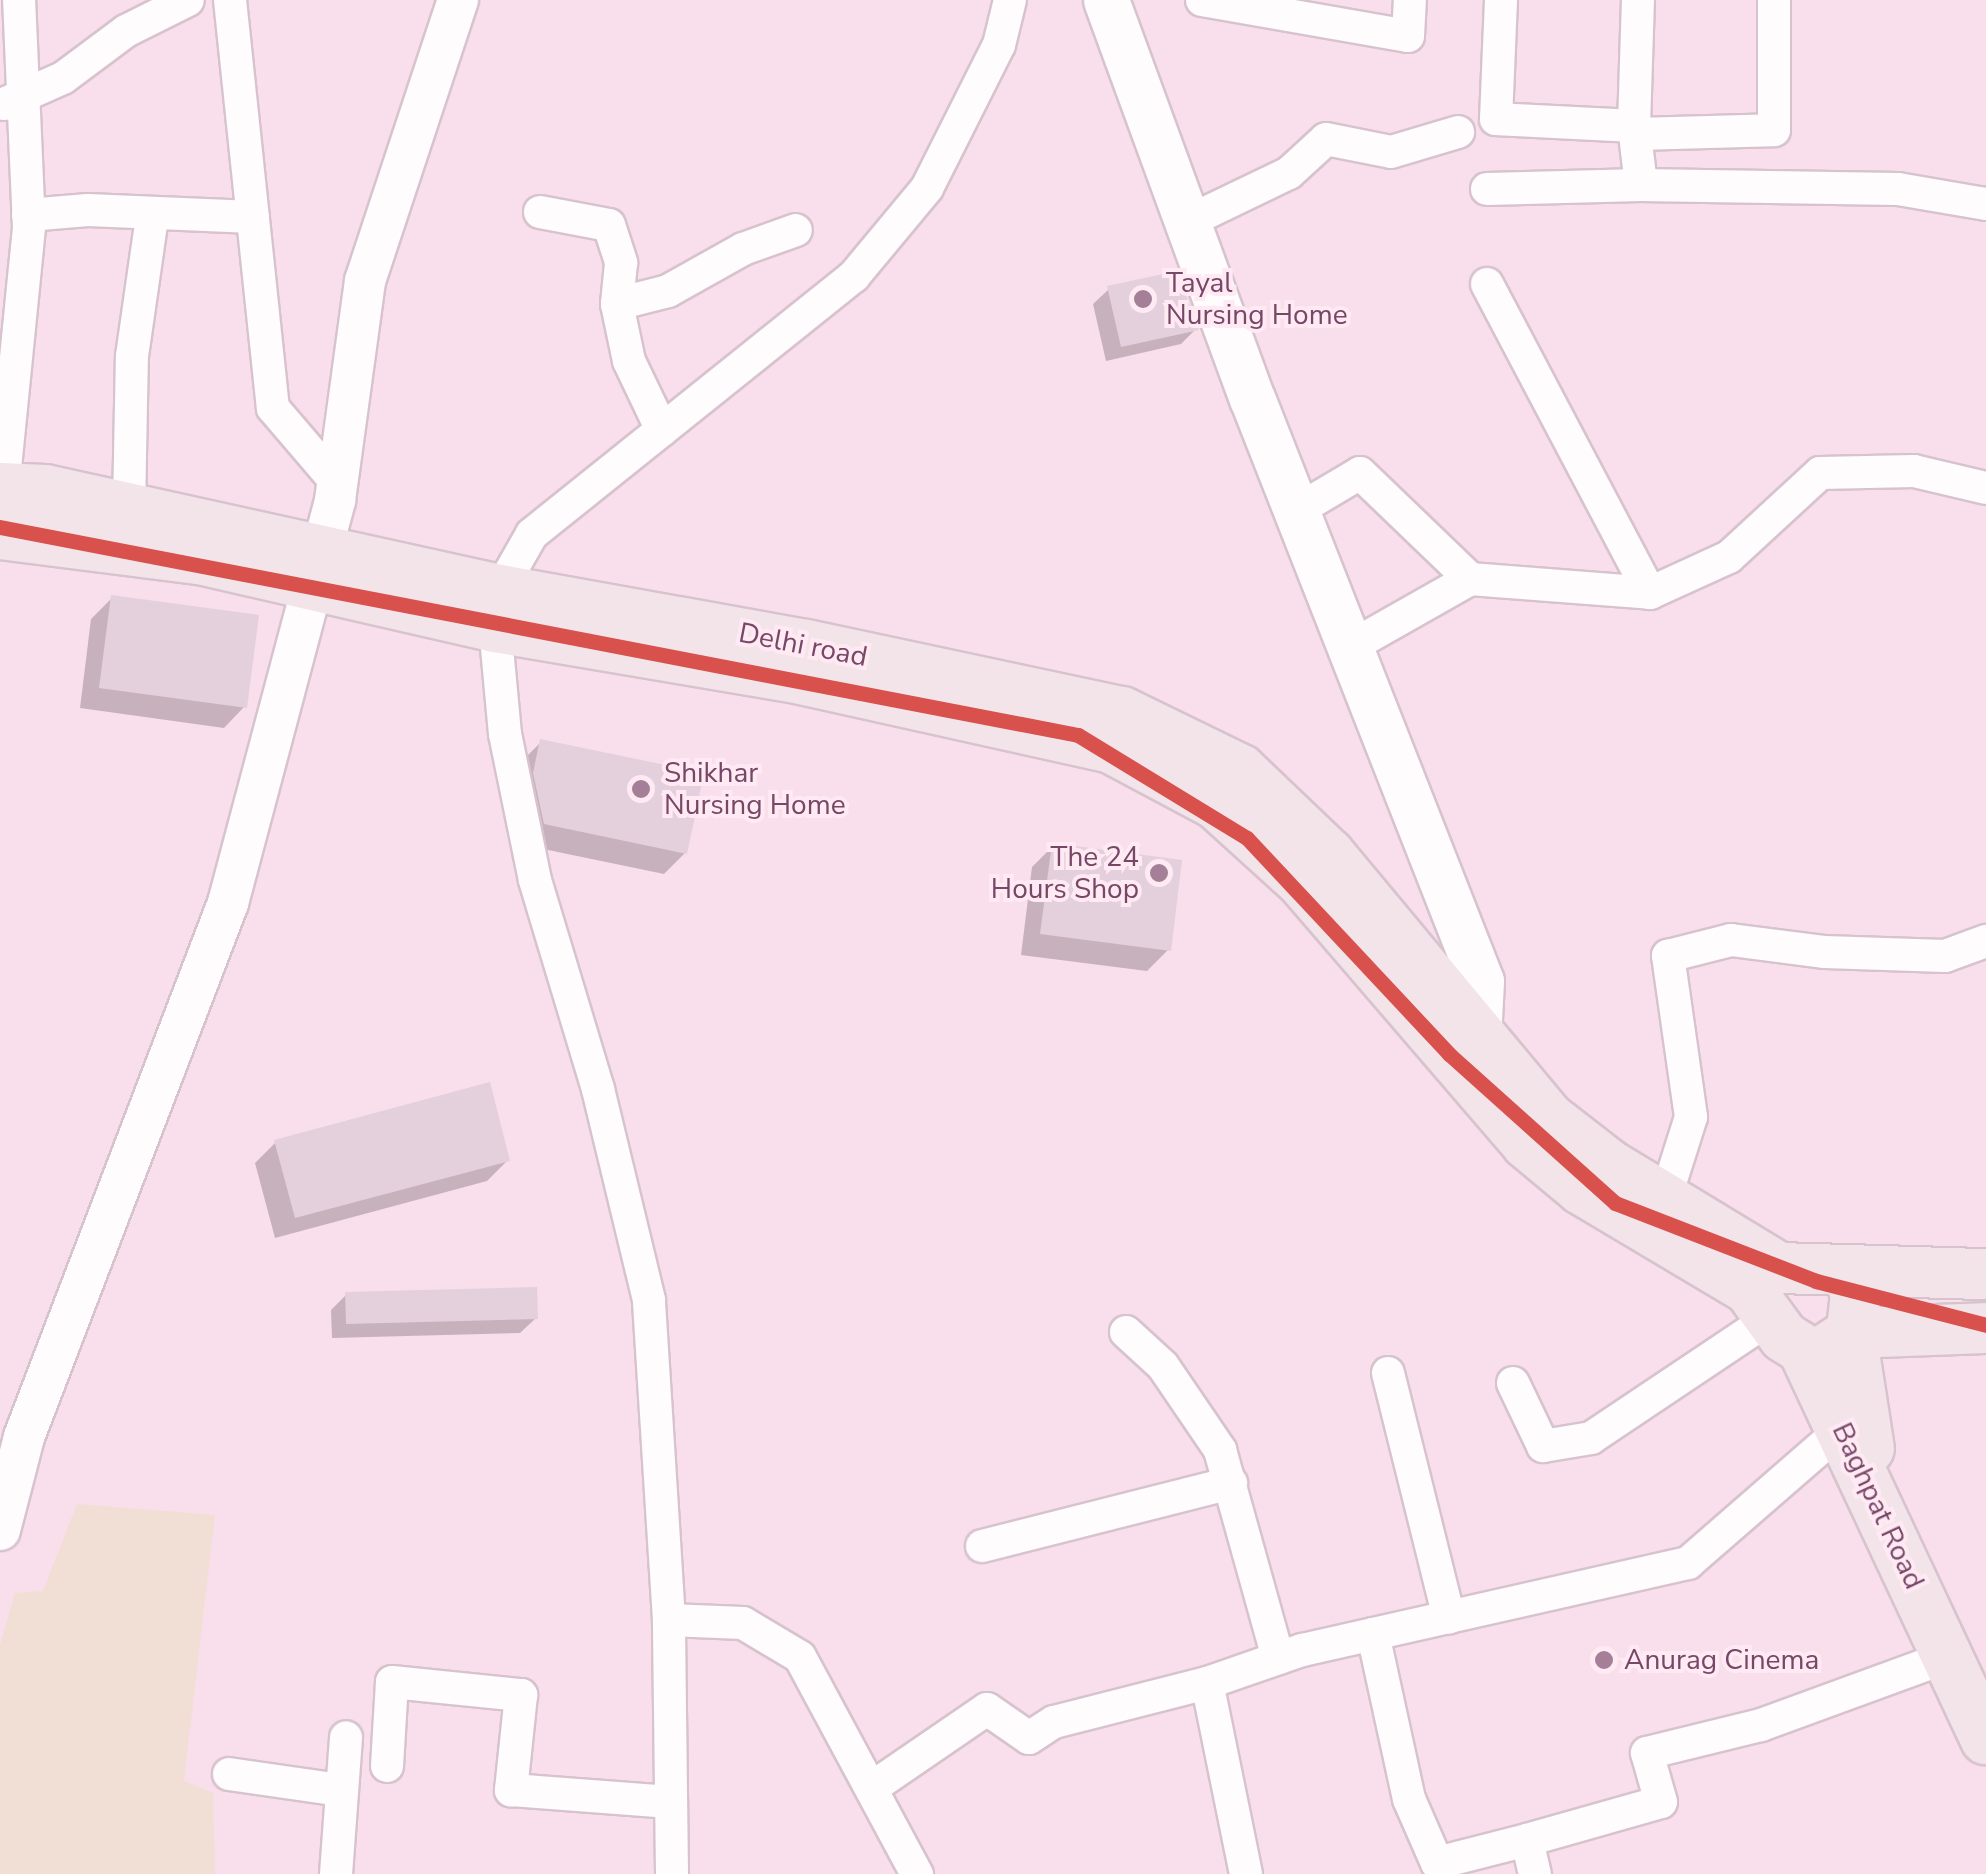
<!DOCTYPE html>
<style>
body{margin:0}
#map{position:relative;width:1986px;height:1874px;overflow:hidden;background:#f7e8ef;font-family:"Nunito Sans",sans-serif}
div>[style]{position:absolute}
.residential>*{inset:0;background:#f9deeb}
.green>*{inset:0;background:#f1dfd5}
.shadow>*{inset:0;background:#0003}
.building>*{inset:0;background:#e4d0dc}
.roads{filter:drop-shadow(2px 0 #d7c3ce) drop-shadow(-2px 0 #d7c3ce) drop-shadow(0 2px #d7c3ce) drop-shadow(0 -2px #d7c3ce)}
.minor>*{height:32px;margin:-16px;padding:0 16px;transform-origin:16px;border-radius:16px;background:#fefcfd}
.tertiary>*{height:40px;margin:-20px;padding:0 20px;transform-origin:20px;border-radius:20px;background:#fefcfd}
.secondary>*{height:45px;margin:-22.5px;padding:0 22.5px;transform-origin:22.5px;border-radius:22.5px;background:#fefcfd}
.primary>*{height:50px;margin:-25px;padding:0 25px;transform-origin:25px;border-radius:25px;background:#f3e4ea}
.metro-1>*{height:15px;margin:-7.5px;padding:0 7.5px;transform-origin:7.5px;border-radius:7.5px;background:#d8514d}
.dots>*{width:28px;height:28px;translate:-50% -50%;box-sizing:border-box;border:5px solid #ffeaf3;border-radius:50%}
span{translate:-50% -50%;white-space:nowrap;text-align:center;line-height:1.15;-webkit-text-stroke:8px #ffeaf3;paint-order:stroke}
.poi-label{font-size:28px;color:#774768}
.left{translate:0 -50%;text-align:left}
.right{translate:-100% -50%;text-align:right}
.street-label{font-size:28px;color:#774768}
</style>
<div id="map">
<div class="residential">
<i style="clip-path:polygon(0 0,1986px 0,1986px 1874px,0 1874px)"></i>
</div>
<div class="green">
<i style="clip-path:polygon(77px 1504px,215px 1515px,184px 1781px,213px 1793px,215px 1874px,0 1874px,0 1645px,15px 1593px,43px 1591px)"></i>
</div>
<div class="shadow">
<i style="clip-path:polygon(1109px 289px,1196px 329px,1181px 344px,1106px 361px,1093px 304px)"></i>
<i style="clip-path:polygon(112px 598px,244px 707px,224px 728px,80px 708px,91px 619px)"></i>
<i style="clip-path:polygon(541px 742px,685px 853px,664px 874px,524px 845px,520px 763px)"></i>
<i style="clip-path:polygon(1053px 846px,1168px 950px,1147px 971px,1021px 955px,1032px 867px)"></i>
<i style="clip-path:polygon(276px 1142px,508px 1160px,487px 1181px,275px 1238px,255px 1163px)"></i>
<i style="clip-path:polygon(346px 1295px,536px 1318px,520px 1333px,332px 1338px,331px 1310px)"></i>
</div>
<div class="building">
<i style="clip-path:polygon(1177px 271px,1199px 330px,1121px 347px,1107px 286px)"></i>
<i style="clip-path:polygon(111px 595px,259px 615px,247px 708px,99px 688px)"></i>
<i style="clip-path:polygon(540px 739px,704px 773px,687px 854px,544px 824px,533px 773px)"></i>
<i style="clip-path:polygon(1052px 843px,1182px 860px,1171px 951px,1040px 934px)"></i>
<i style="clip-path:polygon(490px 1082px,510px 1161px,295px 1218px,274px 1140px)"></i>
<i style="clip-path:polygon(537px 1287px,538px 1319px,346px 1324px,345px 1292px)"></i>
</div>
<div class="roads">
<div class="minor">
<i style="left:230px;top:0;width:410px;rotate:84deg"></i>
<i style="left:273px;top:408px;width:100px;rotate:49.5deg"></i>
<i style="left:1202px;top:0;width:209px;rotate:9.9deg"></i>
<i style="left:1408px;top:36px;width:36px;rotate:-87deg"></i>
<i style="left:1501px;top:0;width:119px;rotate:92.4deg"></i>
<i style="left:1496px;top:119px;width:138px;rotate:2.9deg"></i>
<i style="left:1634px;top:126px;width:126px;rotate:-88.2deg"></i>
<i style="left:4px;top:104px;width:64px;rotate:-23.8deg"></i>
<i style="left:63px;top:78px;width:79px;rotate:-36.7deg"></i>
<i style="left:126px;top:31px;width:69px;rotate:-26.6deg"></i>
<i style="left:1634px;top:126px;width:59px;rotate:83.2deg"></i>
<i style="left:1641px;top:185px;width:257px;rotate:0.9deg"></i>
<i style="left:1898px;top:189px;width:89px;rotate:9.7deg"></i>
<i style="left:1635px;top:134px;width:139px;rotate:-1.6deg"></i>
<i style="left:1774px;top:130px;width:130px;rotate:-90deg"></i>
<i style="left:1487px;top:189px;width:154px;rotate:-1.5deg"></i>
<i style="left:540px;top:212px;width:70px;rotate:10.7deg"></i>
<i style="left:609px;top:225px;width:40px;rotate:72deg"></i>
<i style="left:621px;top:263px;width:41px;rotate:95.6deg"></i>
<i style="left:28px;top:215px;width:60px;rotate:-4.8deg"></i>
<i style="left:88px;top:210px;width:165px;rotate:2.4deg"></i>
<i style="left:1185px;top:223px;width:115px;rotate:-25.7deg"></i>
<i style="left:1289px;top:173px;width:50px;rotate:-42.6deg"></i>
<i style="left:1326px;top:139px;width:66px;rotate:11.3deg"></i>
<i style="left:1391px;top:152px;width:70px;rotate:-16.6deg"></i>
<i style="left:1487px;top:284px;width:349px;rotate:62.2deg"></i>
<i style="left:662px;top:430px;width:76px;rotate:-115.6deg"></i>
<i style="left:629px;top:361px;width:58px;rotate:-101.9deg"></i>
<i style="left:617px;top:304px;width:53px;rotate:-14.3deg"></i>
<i style="left:668px;top:291px;width:86px;rotate:-29.2deg"></i>
<i style="left:743px;top:249px;width:56px;rotate:-19.7deg"></i>
<i style="left:3px;top:488px;width:262px;rotate:-84.3deg"></i>
<i style="left:29px;top:227px;width:227px;rotate:-92.5deg"></i>
<i style="left:129px;top:508px;width:152px;rotate:-88.9deg"></i>
<i style="left:132px;top:356px;width:140px;rotate:-81.8deg"></i>
<i style="left:1296px;top:511px;width:74px;rotate:-30.7deg"></i>
<i style="left:1360px;top:473px;width:153px;rotate:43.9deg"></i>
<i style="left:1350px;top:647px;width:138px;rotate:-29.5deg"></i>
<i style="left:1470px;top:579px;width:181px;rotate:4.4deg"></i>
<i style="left:1650px;top:593px;width:87px;rotate:-24.5deg"></i>
<i style="left:1729px;top:557px;width:124px;rotate:-42.7deg"></i>
<i style="left:1820px;top:473px;width:94px;rotate:-1.2deg"></i>
<i style="left:1914px;top:471px;width:74px;rotate:13.3deg"></i>
<i style="left:1665px;top:1199px;width:86px;rotate:-72.4deg"></i>
<i style="left:1691px;top:1117px;width:163px;rotate:-98.1deg"></i>
<i style="left:1668px;top:956px;width:65px;rotate:-14.3deg"></i>
<i style="left:1731px;top:940px;width:95px;rotate:7.3deg"></i>
<i style="left:1825px;top:952px;width:120px;rotate:1.9deg"></i>
<i style="left:1945px;top:956px;width:44px;rotate:-20.1deg"></i>
<i style="left:1126px;top:1332px;width:50px;rotate:42.6deg"></i>
<i style="left:1163px;top:1366px;width:102px;rotate:55.8deg"></i>
<i style="left:1220px;top:1450px;width:216px;rotate:74.4deg"></i>
<i style="left:1388px;top:1373px;width:252px;rotate:76deg"></i>
<i style="left:1513px;top:1383px;width:70px;rotate:64.5deg"></i>
<i style="left:1543px;top:1446px;width:49px;rotate:-9.5deg"></i>
<i style="left:1591px;top:1438px;width:218px;rotate:-33.8deg"></i>
<i style="left:982px;top:1546px;width:257px;rotate:-14.2deg"></i>
<i style="left:669px;top:1620px;width:74px;rotate:2.3deg"></i>
<i style="left:743px;top:1623px;width:66px;rotate:30.8deg"></i>
<i style="left:800px;top:1657px;width:247px;rotate:61.7deg"></i>
<i style="left:1373px;top:1634px;width:169px;rotate:77.7deg"></i>
<i style="left:1409px;top:1799px;width:70px;rotate:66.4deg"></i>
<i style="left:1437px;top:1863px;width:93px;rotate:-14.3deg"></i>
<i style="left:1527px;top:1840px;width:35px;rotate:77deg"></i>
<i style="left:387px;top:1766px;width:84px;rotate:-86.6deg"></i>
<i style="left:392px;top:1682px;width:130px;rotate:5.8deg"></i>
<i style="left:521px;top:1695px;width:96px;rotate:96deg"></i>
<i style="left:511px;top:1790px;width:160px;rotate:4.3deg"></i>
<i style="left:229px;top:1774px;width:112px;rotate:8.2deg"></i>
<i style="left:873px;top:1787px;width:138px;rotate:-34.4deg"></i>
<i style="left:987px;top:1709px;width:51px;rotate:34.6deg"></i>
<i style="left:1029px;top:1738px;width:30px;rotate:-33deg"></i>
<i style="left:1054px;top:1722px;width:158px;rotate:-14.3deg"></i>
<i style="left:1527px;top:1840px;width:139px;rotate:-15.8deg"></i>
<i style="left:1661px;top:1802px;width:51px;rotate:-105.9deg"></i>
<i style="left:1647px;top:1753px;width:117px;rotate:-13.8deg"></i>
<i style="left:1761px;top:1725px;width:198px;rotate:-20.1deg"></i>
<i style="left:336px;top:1874px;width:137px;rotate:-85.8deg"></i>
<i style="left:672px;top:1874px;width:254px;rotate:-90.7deg"></i>
<i style="left:669px;top:1620px;width:321px;rotate:-93.6deg"></i>
<i style="left:649px;top:1300px;width:217px;rotate:-103.6deg"></i>
<i style="left:598px;top:1089px;width:218px;rotate:-106.8deg"></i>
<i style="left:535px;top:880px;width:149px;rotate:-101.6deg"></i>
<i style="left:505px;top:734px;width:107px;rotate:-95.3deg"></i>
<i style="left:495px;top:627px;width:37px;rotate:-82deg"></i>
<i style="left:500px;top:590px;width:64px;rotate:-60.3deg"></i>
<i style="left:532px;top:534px;width:413px;rotate:-38.7deg"></i>
<i style="left:854px;top:276px;width:114px;rotate:-50.3deg"></i>
<i style="left:927px;top:188px;width:160px;rotate:-63.3deg"></i>
<i style="left:999px;top:45px;width:46px;rotate:-76.3deg"></i>
<i style="left:1246px;top:1874px;width:195px;rotate:-101.5deg"></i>
<i style="left:1207px;top:1683px;width:101px;rotate:-19.2deg"></i>
<i style="left:1302px;top:1650px;width:396px;rotate:-12.7deg"></i>
<i style="left:1688px;top:1563px;width:204px;rotate:-41deg"></i>
</div>
<div class="tertiary">
<i style="left:0;top:1530px;width:96px;rotate:-75.5deg"></i>
<i style="left:24px;top:1437px;width:572px;rotate:-69.09deg"></i>
<i style="left:228px;top:903px;width:417px;rotate:-75.1deg"></i>
<i style="left:335px;top:500px;width:221px;rotate:-82.2deg"></i>
<i style="left:365px;top:281px;width:296px;rotate:-71.7deg"></i>
</div>
<div class="secondary">
<i style="left:1106px;top:0;width:424px;rotate:69.9deg"></i>
<i style="left:1252px;top:398px;width:626px;rotate:68.56deg"></i>
<i style="left:1481px;top:981px;width:58px;rotate:93deg"></i>
<i style="left:1478px;top:1039px;width:18px;rotate:139deg"></i>
</div>
<div class="primary">
<i style="left:0;top:488px;width:45px;rotate:2.5deg"></i>
<i style="left:45px;top:490px;width:466px;rotate:12.4deg"></i>
<i style="left:500px;top:590px;width:311px;rotate:10.2deg"></i>
<i style="left:806px;top:645px;width:323px;rotate:12deg"></i>
<i style="left:1122px;top:712px;width:132px;rotate:26deg"></i>
<i style="left:1241px;top:770px;width:122px;rotate:43.7deg"></i>
<i style="left:1329px;top:854px;width:344px;rotate:50.2deg"></i>
<i style="left:1549px;top:1118px;width:75px;rotate:37.9deg"></i>
<i style="left:1608px;top:1164px;width:200px;rotate:31.3deg"></i>
<i style="left:1779px;top:1268px;width:207px;rotate:1.7deg"></i>
<i style="left:0;top:534px;width:201px;rotate:7.2deg"></i>
<i style="left:199px;top:559px;width:304px;rotate:12.9deg"></i>
<i style="left:495px;top:627px;width:310px;rotate:9.6deg"></i>
<i style="left:801px;top:679px;width:318px;rotate:12.5deg"></i>
<i style="left:1111px;top:748px;width:119px;rotate:28.1deg"></i>
<i style="left:1216px;top:804px;width:115px;rotate:42.2deg"></i>
<i style="left:1301px;top:881px;width:345px;rotate:49.3deg"></i>
<i style="left:1526px;top:1143px;width:72px;rotate:39.9deg"></i>
<i style="left:1581px;top:1189px;width:196px;rotate:30.8deg"></i>
<i style="left:1749px;top:1289px;width:59px;rotate:53.9deg"></i>
<i style="left:1784px;top:1337px;width:22px;rotate:32deg"></i>
<i style="left:1803px;top:1349px;width:431px;rotate:64.9deg"></i>
<i style="left:1848px;top:1271px;width:25px;rotate:72deg"></i>
<i style="left:1856px;top:1295px;width:38px;rotate:97deg"></i>
<i style="left:1851px;top:1333px;width:117px;rotate:81.2deg"></i>
<i style="left:1828px;top:1348px;width:27px;rotate:-33deg"></i>
<i style="left:1851px;top:1333px;width:135px;rotate:-2.1deg"></i>
</div>
</div>
<div class="metro-1">
<i style="left:0;top:527px;width:1098px;rotate:10.92deg"></i>
<i style="left:1078px;top:735px;width:198px;rotate:31.4deg"></i>
<i style="left:1247px;top:838px;width:296px;rotate:46.9deg"></i>
<i style="left:1449px;top:1054px;width:223px;rotate:41.9deg"></i>
<i style="left:1615px;top:1203px;width:216px;rotate:21.2deg"></i>
<i style="left:1816px;top:1281px;width:176px;rotate:14.5deg"></i>
</div>
<div class="dots">
<i style="left:1143px;top:299px;background:#a47f97"></i>
<i style="left:641px;top:789px;background:#a47f97"></i>
<i style="left:1159px;top:873px;background:#a47f97"></i>
<i style="left:1604px;top:1660px;background:#a47f97"></i>
</div>
<div class="poi-label">
<span class="left" style="left:1166px;top:299px">Tayal<br>Nursing Home</span>
<span class="left" style="left:664px;top:789px">Shikhar<br>Nursing Home</span>
<span class="right" style="left:1139px;top:873px">The 24<br>Hours Shop</span>
<span class="left" style="left:1624px;top:1660px">Anurag Cinema</span>
</div>
<div class="street-label">
<span style="left:803px;top:645px;rotate:11deg">Delhi road</span>
<span style="left:1878px;top:1506px;rotate:65deg">Baghpat Road</span>
</div>
</div>
